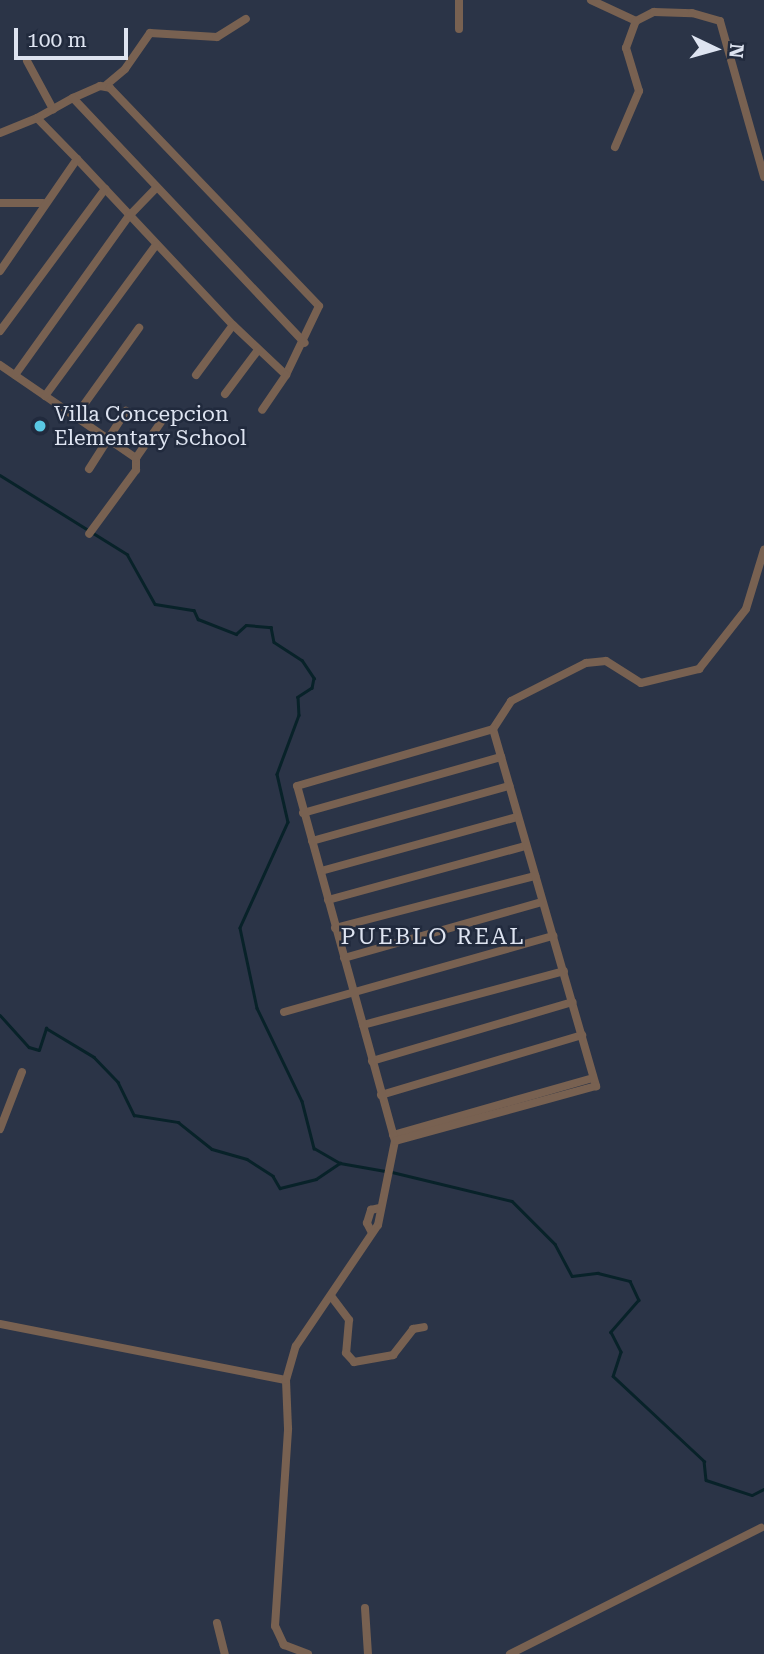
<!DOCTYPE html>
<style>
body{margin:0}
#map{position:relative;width:764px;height:1654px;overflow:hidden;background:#2b3447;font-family:"Roboto Serif",serif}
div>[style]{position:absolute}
.stream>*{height:2.5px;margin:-1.25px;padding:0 1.25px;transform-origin:1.25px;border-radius:1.25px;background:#082229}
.minor>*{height:8px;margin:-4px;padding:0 4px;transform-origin:4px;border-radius:4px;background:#786151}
.dots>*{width:19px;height:19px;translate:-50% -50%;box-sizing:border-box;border:4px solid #212a3d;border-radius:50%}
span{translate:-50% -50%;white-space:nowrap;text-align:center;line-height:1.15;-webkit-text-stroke:5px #212a3d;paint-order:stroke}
.poi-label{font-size:21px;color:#dee4f1}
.left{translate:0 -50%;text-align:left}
.neighbourhood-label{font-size:23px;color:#dee4f1;letter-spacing:2px}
.north{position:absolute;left:680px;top:14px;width:70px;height:70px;-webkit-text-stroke:5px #212a3d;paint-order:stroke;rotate:95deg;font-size:19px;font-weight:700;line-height:28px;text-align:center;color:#dee4f1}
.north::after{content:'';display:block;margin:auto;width:24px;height:32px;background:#dee4f1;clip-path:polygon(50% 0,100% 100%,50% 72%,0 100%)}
.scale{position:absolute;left:14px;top:28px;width:114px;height:32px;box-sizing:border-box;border:4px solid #dee4f1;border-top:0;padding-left:9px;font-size:21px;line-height:24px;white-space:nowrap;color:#dee4f1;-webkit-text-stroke:5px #212a3d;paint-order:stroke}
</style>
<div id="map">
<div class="stream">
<i style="left:0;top:475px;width:150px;rotate:31.9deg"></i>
<i style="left:127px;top:554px;width:57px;rotate:60.8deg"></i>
<i style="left:155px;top:604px;width:39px;rotate:9deg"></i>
<i style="left:194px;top:610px;width:10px;rotate:66deg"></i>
<i style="left:198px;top:619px;width:41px;rotate:21.5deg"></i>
<i style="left:236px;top:634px;width:13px;rotate:-42deg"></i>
<i style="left:246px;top:625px;width:25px;rotate:5deg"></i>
<i style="left:271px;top:627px;width:15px;rotate:79deg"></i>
<i style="left:274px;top:642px;width:33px;rotate:33deg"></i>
<i style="left:302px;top:660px;width:22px;rotate:56deg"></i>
<i style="left:314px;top:678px;width:10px;rotate:101deg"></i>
<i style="left:312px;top:688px;width:17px;rotate:147deg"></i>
<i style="left:298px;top:697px;width:18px;rotate:87deg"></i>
<i style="left:299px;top:715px;width:63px;rotate:110.4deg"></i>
<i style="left:277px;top:774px;width:49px;rotate:77.1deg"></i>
<i style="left:288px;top:822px;width:116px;rotate:114.4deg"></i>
<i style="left:240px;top:928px;width:82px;rotate:78deg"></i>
<i style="left:257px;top:1008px;width:103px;rotate:64.2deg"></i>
<i style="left:302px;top:1101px;width:49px;rotate:75.7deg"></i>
<i style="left:314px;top:1148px;width:30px;rotate:30deg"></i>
<i style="left:0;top:1015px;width:43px;rotate:47.8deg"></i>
<i style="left:29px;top:1047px;width:10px;rotate:17deg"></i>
<i style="left:39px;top:1050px;width:23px;rotate:-72deg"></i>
<i style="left:46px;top:1028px;width:56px;rotate:31.1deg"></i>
<i style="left:94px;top:1057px;width:35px;rotate:46deg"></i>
<i style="left:118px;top:1082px;width:37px;rotate:64deg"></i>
<i style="left:134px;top:1115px;width:45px;rotate:9deg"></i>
<i style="left:178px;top:1122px;width:43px;rotate:38.5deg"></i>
<i style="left:212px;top:1149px;width:36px;rotate:16deg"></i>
<i style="left:247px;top:1159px;width:31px;rotate:33deg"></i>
<i style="left:273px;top:1176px;width:14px;rotate:60deg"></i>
<i style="left:280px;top:1188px;width:37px;rotate:-14deg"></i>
<i style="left:316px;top:1179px;width:29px;rotate:-34deg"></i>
<i style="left:340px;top:1163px;width:47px;rotate:9.9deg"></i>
<i style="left:392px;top:1172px;width:123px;rotate:13.6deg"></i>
<i style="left:512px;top:1201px;width:61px;rotate:45deg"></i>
<i style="left:555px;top:1244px;width:36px;rotate:62deg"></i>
<i style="left:572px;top:1276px;width:26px;rotate:-7deg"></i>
<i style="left:598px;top:1273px;width:33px;rotate:14deg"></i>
<i style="left:630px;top:1281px;width:21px;rotate:65deg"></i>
<i style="left:639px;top:1300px;width:43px;rotate:131.2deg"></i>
<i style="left:611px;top:1332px;width:22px;rotate:63deg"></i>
<i style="left:621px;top:1352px;width:25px;rotate:108deg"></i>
<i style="left:613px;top:1376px;width:125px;rotate:43deg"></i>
<i style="left:704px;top:1461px;width:19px;rotate:84deg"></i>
<i style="left:706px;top:1480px;width:48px;rotate:18.1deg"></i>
<i style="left:752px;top:1495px;width:13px;rotate:-27deg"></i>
</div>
<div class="minor">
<i style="left:591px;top:0;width:50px;rotate:25deg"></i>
<i style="left:636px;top:21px;width:20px;rotate:-27deg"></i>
<i style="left:654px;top:12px;width:38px;rotate:2deg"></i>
<i style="left:692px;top:13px;width:29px;rotate:16deg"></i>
<i style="left:720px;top:21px;width:162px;rotate:74.2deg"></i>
<i style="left:459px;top:29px;width:29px;rotate:-90deg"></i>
<i style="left:27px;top:61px;width:55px;rotate:61.6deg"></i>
<i style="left:105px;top:86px;width:26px;rotate:-40deg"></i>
<i style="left:125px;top:69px;width:44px;rotate:-55.2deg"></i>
<i style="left:150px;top:33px;width:67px;rotate:3.4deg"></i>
<i style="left:217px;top:37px;width:34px;rotate:-32deg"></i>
<i style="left:73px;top:98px;width:30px;rotate:-24deg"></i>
<i style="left:100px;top:86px;width:10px;rotate:11deg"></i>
<i style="left:110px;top:88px;width:302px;rotate:46.2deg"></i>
<i style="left:319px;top:306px;width:76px;rotate:115.6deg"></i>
<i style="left:0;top:133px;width:40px;rotate:-22deg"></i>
<i style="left:615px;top:147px;width:61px;rotate:-66.8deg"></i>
<i style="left:639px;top:91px;width:45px;rotate:-106.8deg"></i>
<i style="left:626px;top:48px;width:29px;rotate:-70deg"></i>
<i style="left:77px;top:159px;width:228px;rotate:46.8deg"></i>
<i style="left:233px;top:325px;width:73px;rotate:43.3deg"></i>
<i style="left:286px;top:375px;width:42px;rotate:124.4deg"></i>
<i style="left:0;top:203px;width:43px"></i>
<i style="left:0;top:271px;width:136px;rotate:-55.5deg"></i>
<i style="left:77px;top:159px;width:57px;rotate:-134.3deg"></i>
<i style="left:37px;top:118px;width:41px;rotate:-29.1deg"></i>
<i style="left:73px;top:98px;width:337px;rotate:46.6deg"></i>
<i style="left:0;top:331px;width:177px;rotate:-53.5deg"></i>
<i style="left:0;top:365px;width:165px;rotate:34.4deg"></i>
<i style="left:136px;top:458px;width:12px;rotate:90deg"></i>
<i style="left:136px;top:470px;width:79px;rotate:126.3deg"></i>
<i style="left:15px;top:375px;width:196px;rotate:-54.4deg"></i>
<i style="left:129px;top:216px;width:39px;rotate:-46deg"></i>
<i style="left:196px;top:375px;width:62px;rotate:-53.5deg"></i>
<i style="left:225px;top:394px;width:55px;rotate:-53.1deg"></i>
<i style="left:45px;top:396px;width:187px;rotate:-53.7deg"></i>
<i style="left:75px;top:417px;width:110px;rotate:-54.3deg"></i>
<i style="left:136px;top:458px;width:44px;rotate:-55.2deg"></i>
<i style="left:89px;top:469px;width:69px;rotate:-57.5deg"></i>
<i style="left:493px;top:729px;width:33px;rotate:-57deg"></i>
<i style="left:511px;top:701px;width:84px;rotate:-26.9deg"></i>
<i style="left:586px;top:663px;width:20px;rotate:-6deg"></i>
<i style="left:606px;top:661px;width:41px;rotate:32.2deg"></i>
<i style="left:641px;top:683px;width:60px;rotate:-13.6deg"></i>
<i style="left:699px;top:669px;width:76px;rotate:-51.9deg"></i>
<i style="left:746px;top:609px;width:62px;rotate:-73deg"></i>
<i style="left:303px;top:813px;width:206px;rotate:-15.8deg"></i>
<i style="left:312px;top:841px;width:205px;rotate:-15.6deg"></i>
<i style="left:321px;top:871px;width:203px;rotate:-15.4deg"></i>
<i style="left:328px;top:900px;width:205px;rotate:-15.3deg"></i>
<i style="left:335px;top:928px;width:207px;rotate:-14.6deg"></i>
<i style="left:344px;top:958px;width:206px;rotate:-15.8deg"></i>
<i style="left:284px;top:1012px;width:280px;rotate:-15.8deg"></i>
<i style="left:363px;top:1025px;width:208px;rotate:-15deg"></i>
<i style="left:372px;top:1061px;width:209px;rotate:-16.4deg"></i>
<i style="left:381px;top:1095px;width:210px;rotate:-16.6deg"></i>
<i style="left:0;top:1129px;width:61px;rotate:-68.9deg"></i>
<i style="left:393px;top:1135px;width:208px;rotate:-15.9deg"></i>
<i style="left:371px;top:1231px;width:9px;rotate:-117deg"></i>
<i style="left:367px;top:1223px;width:14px;rotate:-73deg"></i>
<i style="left:371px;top:1210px;width:8px;rotate:-14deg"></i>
<i style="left:331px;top:1296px;width:30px;rotate:53deg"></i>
<i style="left:349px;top:1320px;width:33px;rotate:95deg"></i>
<i style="left:346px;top:1353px;width:12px;rotate:48deg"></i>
<i style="left:354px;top:1362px;width:40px;rotate:-10deg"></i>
<i style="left:393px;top:1355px;width:33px;rotate:-52deg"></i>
<i style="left:413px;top:1329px;width:11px;rotate:-10deg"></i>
<i style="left:0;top:1324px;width:291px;rotate:11.1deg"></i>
<i style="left:365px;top:1608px;width:46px;rotate:86.3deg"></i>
<i style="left:217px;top:1623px;width:32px;rotate:76deg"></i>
<i style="left:308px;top:1654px;width:26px;rotate:-159deg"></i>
<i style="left:284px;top:1645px;width:21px;rotate:-115deg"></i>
<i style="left:275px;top:1626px;width:198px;rotate:-86.2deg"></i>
<i style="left:288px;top:1428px;width:48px;rotate:-92.4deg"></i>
<i style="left:286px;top:1380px;width:35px;rotate:-74deg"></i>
<i style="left:296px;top:1346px;width:146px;rotate:-55.9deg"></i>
<i style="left:378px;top:1225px;width:86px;rotate:-78.6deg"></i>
<i style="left:395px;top:1141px;width:368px;rotate:-105.4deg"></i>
<i style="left:297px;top:786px;width:204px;rotate:-16.2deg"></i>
<i style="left:493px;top:729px;width:372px;rotate:73.9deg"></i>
<i style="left:596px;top:1086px;width:208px;rotate:164.7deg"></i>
<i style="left:510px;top:1654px;width:281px;rotate:-26.7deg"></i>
</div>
<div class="dots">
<i style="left:40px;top:426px;background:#59c8e4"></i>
</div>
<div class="poi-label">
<span class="left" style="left:54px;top:426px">Villa Concepcion<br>Elementary School</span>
</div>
<div class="neighbourhood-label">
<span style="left:433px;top:937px">PUEBLO REAL</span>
</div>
<div class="north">N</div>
<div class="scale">100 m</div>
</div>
